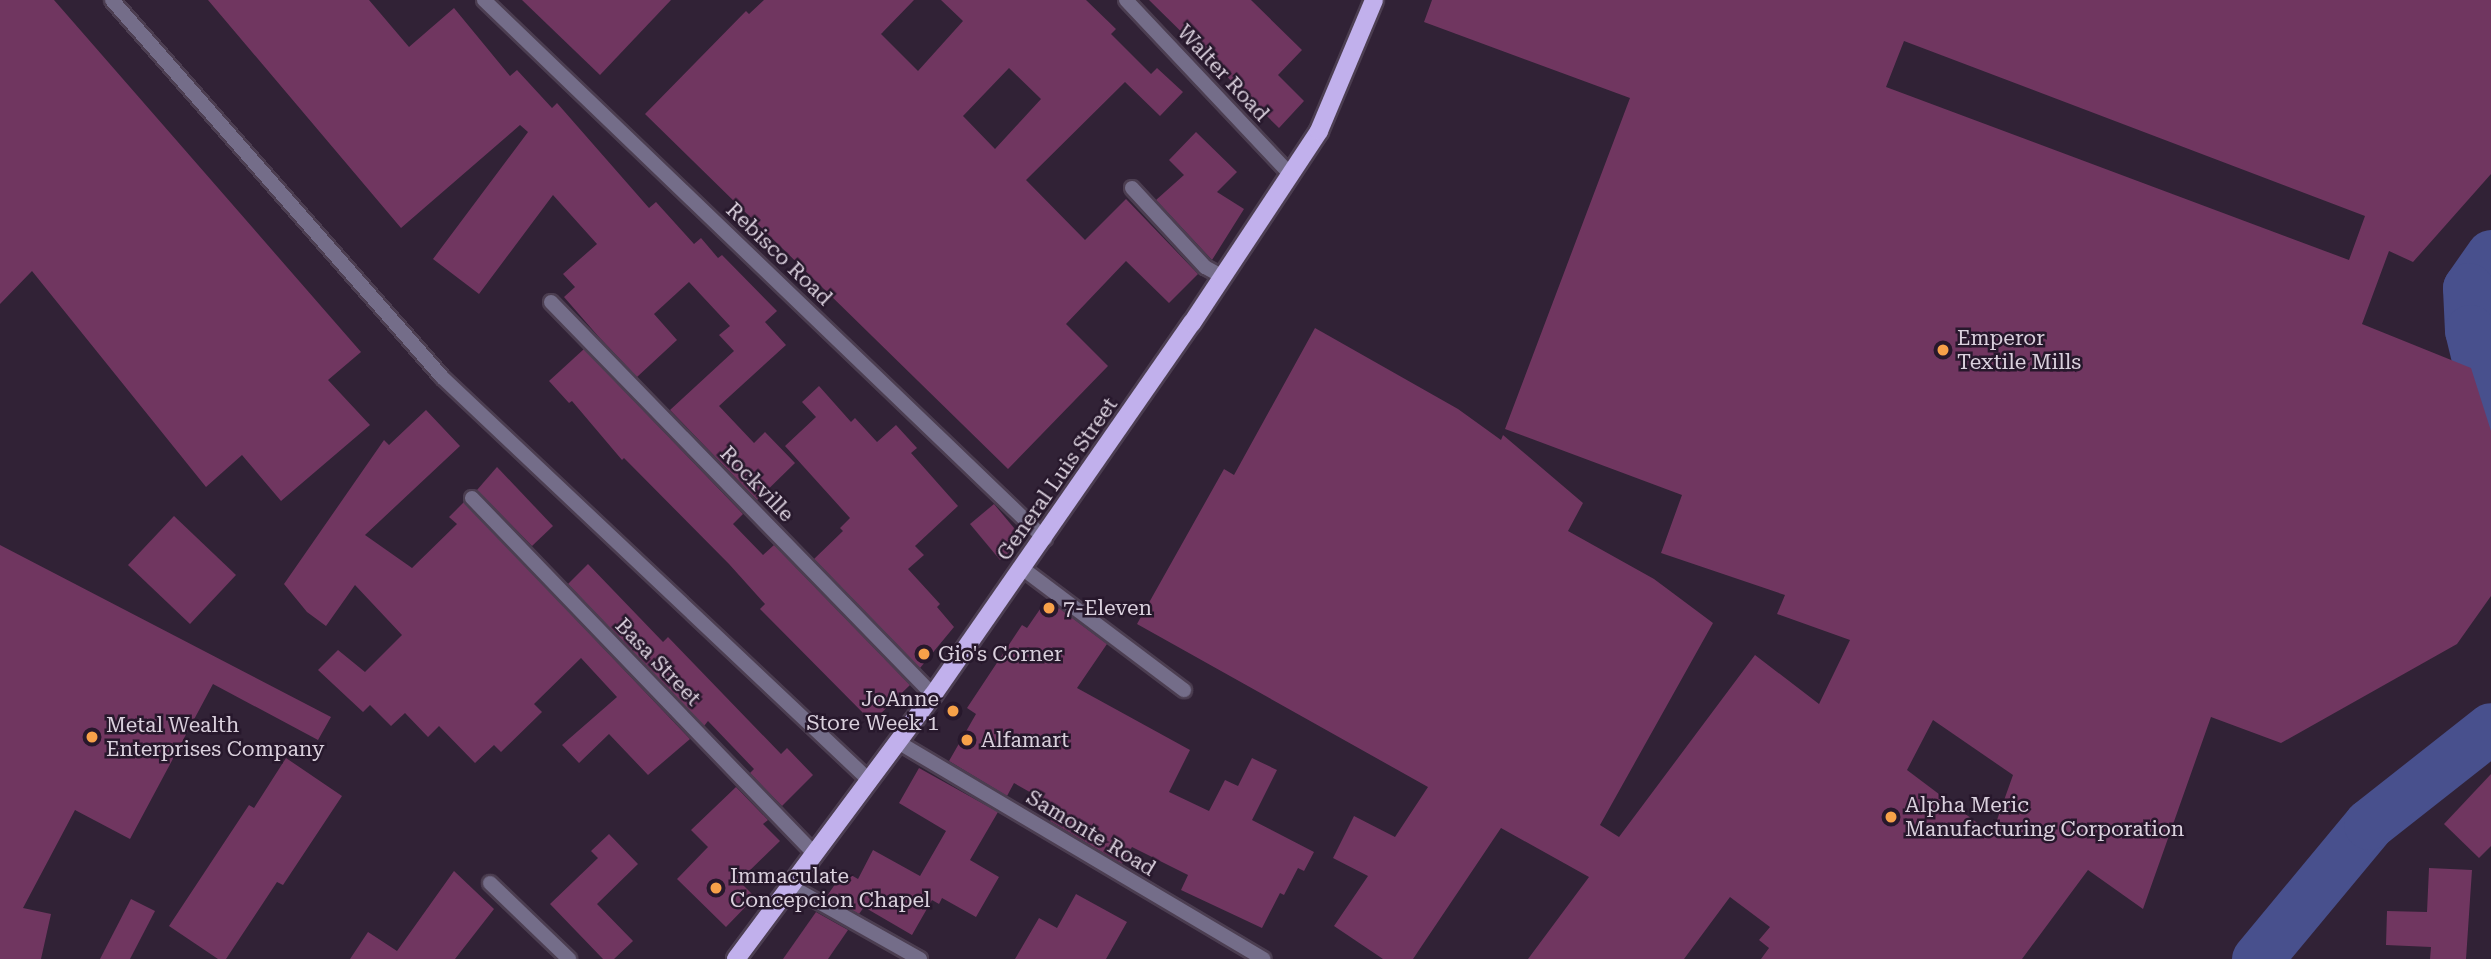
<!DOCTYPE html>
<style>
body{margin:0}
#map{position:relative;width:2491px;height:959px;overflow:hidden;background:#312236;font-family:"Roboto Serif",serif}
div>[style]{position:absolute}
.river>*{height:51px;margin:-25.5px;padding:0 25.5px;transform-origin:25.5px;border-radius:25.5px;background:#48508d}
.building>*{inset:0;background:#703660}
.roads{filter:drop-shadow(2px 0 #4c3e51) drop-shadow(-2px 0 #4c3e51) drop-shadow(0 2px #4c3e51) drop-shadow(0 -2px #4c3e51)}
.service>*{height:14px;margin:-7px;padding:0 7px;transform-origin:7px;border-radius:7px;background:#746d89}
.minor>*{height:14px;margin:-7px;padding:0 7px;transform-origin:7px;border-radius:7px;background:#746d89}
.primary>*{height:18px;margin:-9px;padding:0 9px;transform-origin:9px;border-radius:9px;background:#c1b0ec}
.dots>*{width:19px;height:19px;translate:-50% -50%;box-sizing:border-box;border:4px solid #27182c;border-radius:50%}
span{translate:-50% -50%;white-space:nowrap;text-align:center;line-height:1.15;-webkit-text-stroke:5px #27182c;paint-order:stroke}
.street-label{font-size:21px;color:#dad0dd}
.poi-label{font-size:21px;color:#dad0dd}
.left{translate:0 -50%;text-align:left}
.right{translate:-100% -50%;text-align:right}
</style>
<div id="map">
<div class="river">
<i style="left:2491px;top:255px;width:40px;rotate:124.9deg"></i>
<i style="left:2468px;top:288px;width:42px;rotate:87.3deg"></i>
<i style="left:2470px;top:330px;width:89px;rotate:76.4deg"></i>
<i style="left:2257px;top:959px;width:175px;rotate:-50.3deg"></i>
<i style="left:2369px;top:824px;width:155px;rotate:-38.2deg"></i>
</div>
<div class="building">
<i style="clip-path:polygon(0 0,54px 0,361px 352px,328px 380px,370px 425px,281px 501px,242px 455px,206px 487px,32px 271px,0 304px)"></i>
<i style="clip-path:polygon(208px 0,369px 0,409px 47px,454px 8px,510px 76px,517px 70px,552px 108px,557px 103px,649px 208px,656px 202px,694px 244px,701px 238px,718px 258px,722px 255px,777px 311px,765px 322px,786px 345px,719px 406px,754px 443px,765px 432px,795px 463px,757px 500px,670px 410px,734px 351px,719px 335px,730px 326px,689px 282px,654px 314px,677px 340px,637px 377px,598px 336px,564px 297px,575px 287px,563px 274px,597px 244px,553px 195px,479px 294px,433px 259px,528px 132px,520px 125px,401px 228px)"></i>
<i style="clip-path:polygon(522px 0,671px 0,600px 75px)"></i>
<i style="clip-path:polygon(evenodd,764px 0,914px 0,881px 34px,918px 71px,963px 21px,941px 0,1086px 0,1116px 29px,1111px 34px,1151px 74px,1157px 68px,1183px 92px,1160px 116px,1125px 82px,1026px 180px,1085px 240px,1126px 199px,1198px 274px,1169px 303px,1126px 261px,1066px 324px,1108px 366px,1008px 469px,645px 114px,746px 11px,749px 14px,764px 0,1009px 68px,1041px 99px,995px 149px,963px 116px,1009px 68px)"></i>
<i style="clip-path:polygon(1149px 0,1251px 0,1302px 50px,1278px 75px,1304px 101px,1279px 128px)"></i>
<i style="clip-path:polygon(evenodd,1432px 0,2491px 0,2491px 174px,2413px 262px,2389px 251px,2362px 324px,2471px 368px,2491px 431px,2491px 596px,2457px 644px,2281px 743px,2211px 717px,2143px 909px,2088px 870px,2022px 959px,1761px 959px,1769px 948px,1759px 940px,1770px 927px,1730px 897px,1684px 959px,1528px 959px,1589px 877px,1501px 828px,1413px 959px,1383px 959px,1334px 926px,1368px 876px,1333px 858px,1354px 816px,1395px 837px,1428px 787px,1137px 624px,1224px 469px,1234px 475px,1315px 328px,1458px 409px,1501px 440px,1503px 435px,1583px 503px,1568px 531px,1654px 579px,1713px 623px,1600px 825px,1619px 837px,1755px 655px,1819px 704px,1850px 640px,1777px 614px,1785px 595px,1661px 553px,1682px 495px,1505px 429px,1630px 98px,1424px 22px,1432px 0,1904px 41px,2365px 216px,2349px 260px,1886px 87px,1904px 41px,1432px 0,1933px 720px,2013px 775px,1992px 834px,1907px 770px,1933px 720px)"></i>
<i style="clip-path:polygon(1196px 132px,1237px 172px,1217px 192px,1244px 209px,1212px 260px,1156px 200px,1184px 175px,1169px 160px)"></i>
<i style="clip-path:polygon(584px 349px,743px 514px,733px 524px,763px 555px,774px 545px,910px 685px,872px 722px,760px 609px,765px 604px,729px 564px,624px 458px,622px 460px,572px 401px,569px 403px,549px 381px)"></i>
<i style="clip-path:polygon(819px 386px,851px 422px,855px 418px,877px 442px,896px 425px,917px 448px,911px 453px,958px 506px,915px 546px,924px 555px,908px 569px,940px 604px,937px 607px,954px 627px,920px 668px,814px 559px,843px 531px,840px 528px,850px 518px,785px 446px,816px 417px,802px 402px)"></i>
<i style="clip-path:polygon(426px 410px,460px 446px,365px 535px,412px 568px,457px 524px,449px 517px,464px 502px,690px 739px,648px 775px,609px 734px,579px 763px,562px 745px,617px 697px,581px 658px,534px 704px,542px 712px,501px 752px,494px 745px,475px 763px,439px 726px,428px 737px,405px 713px,391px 726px,370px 705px,363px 712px,318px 670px,338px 650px,365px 672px,402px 635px,355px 585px,326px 626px,307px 612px,284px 584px,384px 440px,389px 445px)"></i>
<i style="clip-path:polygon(497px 467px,553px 526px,532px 546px,477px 490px)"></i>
<i style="clip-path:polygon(994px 504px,1024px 540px,1000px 560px,970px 524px)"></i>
<i style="clip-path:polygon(174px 516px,236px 575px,190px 624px,128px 565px)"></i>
<i style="clip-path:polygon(0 545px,331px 717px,318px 740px,213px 684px,130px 839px,75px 810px,23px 908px,51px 914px,41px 959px,0 959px)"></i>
<i style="clip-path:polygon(588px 564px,663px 642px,668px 637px,781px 754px,787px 748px,813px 775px,782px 806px,750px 773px,754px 769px,708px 721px,704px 726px,568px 584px)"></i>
<i style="clip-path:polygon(1047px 599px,1107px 644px,1077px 688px,1190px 750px,1169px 792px,1209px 811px,1225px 780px,1238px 786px,1252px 758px,1277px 770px,1252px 820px,1314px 852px,1304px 871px,1298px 868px,1284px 895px,1280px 893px,1262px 928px,1181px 890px,1188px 875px,1132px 847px,1122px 864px,1050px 821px,1058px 808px,1014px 783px,1007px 796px,949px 761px,976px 714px,967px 708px,1022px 625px,1027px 628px)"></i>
<i style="clip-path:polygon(286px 758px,342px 796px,283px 885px,277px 882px,226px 959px,218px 959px,169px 926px,249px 805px,254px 808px)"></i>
<i style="clip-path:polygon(919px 768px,998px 812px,970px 860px,999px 877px,976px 917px,942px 898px,939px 904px,932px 900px,912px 935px,864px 907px,859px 914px,827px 896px,844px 871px,858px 879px,873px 850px,920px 876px,946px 831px,899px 803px)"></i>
<i style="clip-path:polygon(2491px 774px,2491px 846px,2479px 858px,2444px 824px)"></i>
<i style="clip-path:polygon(736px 787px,768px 820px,763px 824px,780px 841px,739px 881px,755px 897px,726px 927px,677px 879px,708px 847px,691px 830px)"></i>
<i style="clip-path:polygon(609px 834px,638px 864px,597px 904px,633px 941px,614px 959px,603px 959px,550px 904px,598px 858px,591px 851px)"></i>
<i style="clip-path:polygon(2429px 868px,2472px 870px,2466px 959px,2430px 959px,2431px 947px,2386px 945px,2387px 911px,2427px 912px)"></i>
<i style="clip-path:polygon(454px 871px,494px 909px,455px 959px,350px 959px,368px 932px,397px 951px)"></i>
<i style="clip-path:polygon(1076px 894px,1127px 922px,1106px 959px,1015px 959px,1039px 918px,1057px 928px)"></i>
<i style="clip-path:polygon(131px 899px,155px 911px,130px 959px,100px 959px)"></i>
<i style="clip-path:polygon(816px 912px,848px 930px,828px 959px,783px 959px)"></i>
</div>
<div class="roads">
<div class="service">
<i style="left:112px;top:0;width:501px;rotate:48.8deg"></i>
<i style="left:442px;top:377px;width:589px;rotate:43.35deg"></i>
<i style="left:1132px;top:188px;width:108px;rotate:47.3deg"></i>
<i style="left:1205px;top:267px;width:18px;rotate:29deg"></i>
<i style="left:1022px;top:568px;width:203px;rotate:37deg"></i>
<i style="left:490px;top:883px;width:110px;rotate:43.9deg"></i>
</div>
<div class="minor">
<i style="left:484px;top:0;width:778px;rotate:43.85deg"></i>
<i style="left:1126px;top:0;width:239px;rotate:46.7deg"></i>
<i style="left:551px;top:302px;width:548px;rotate:45.81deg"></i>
<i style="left:472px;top:498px;width:494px;rotate:46.1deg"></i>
<i style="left:898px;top:742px;width:425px;rotate:30.7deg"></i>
<i style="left:792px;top:887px;width:147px;rotate:29.4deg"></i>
</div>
<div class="primary">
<i style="left:736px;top:959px;width:329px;rotate:-53.3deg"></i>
<i style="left:933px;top:695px;width:453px;rotate:-55.2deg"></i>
<i style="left:1192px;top:323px;width:230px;rotate:-56.5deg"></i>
<i style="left:1319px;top:131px;width:142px;rotate:-67.2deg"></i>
</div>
</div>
<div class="dots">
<i style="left:1943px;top:350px;background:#f7a149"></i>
<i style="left:1049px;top:608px;background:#f7a149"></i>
<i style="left:924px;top:654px;background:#f7a149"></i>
<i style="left:953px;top:711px;background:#f7a149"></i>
<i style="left:92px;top:737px;background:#f7a149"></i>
<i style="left:967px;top:740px;background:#f7a149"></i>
<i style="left:1891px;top:817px;background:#f7a149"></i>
<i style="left:716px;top:888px;background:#f7a149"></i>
</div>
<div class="street-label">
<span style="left:1223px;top:73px;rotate:47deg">Walter Road</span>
<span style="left:779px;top:254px;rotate:44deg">Rebisco Road</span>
<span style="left:1057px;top:479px;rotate:-55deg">General Luis Street</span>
<span style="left:757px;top:484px;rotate:46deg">Rockville</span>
<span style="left:658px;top:662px;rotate:46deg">Basa Street</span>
<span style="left:1091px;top:833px;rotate:31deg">Samonte Road</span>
</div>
<div class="poi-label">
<span class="left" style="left:1957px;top:350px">Emperor<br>Textile Mills</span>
<span class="left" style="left:1063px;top:608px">7-Eleven</span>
<span class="left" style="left:938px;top:654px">Gio's Corner</span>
<span class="right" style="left:939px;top:711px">JoAnne<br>Store Week 1</span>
<span class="left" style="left:106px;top:737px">Metal Wealth<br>Enterprises Company</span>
<span class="left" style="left:981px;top:740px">Alfamart</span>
<span class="left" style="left:1905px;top:817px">Alpha Meric<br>Manufacturing Corporation</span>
<span class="left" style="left:730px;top:888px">Immaculate<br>Concepcion Chapel</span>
</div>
</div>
